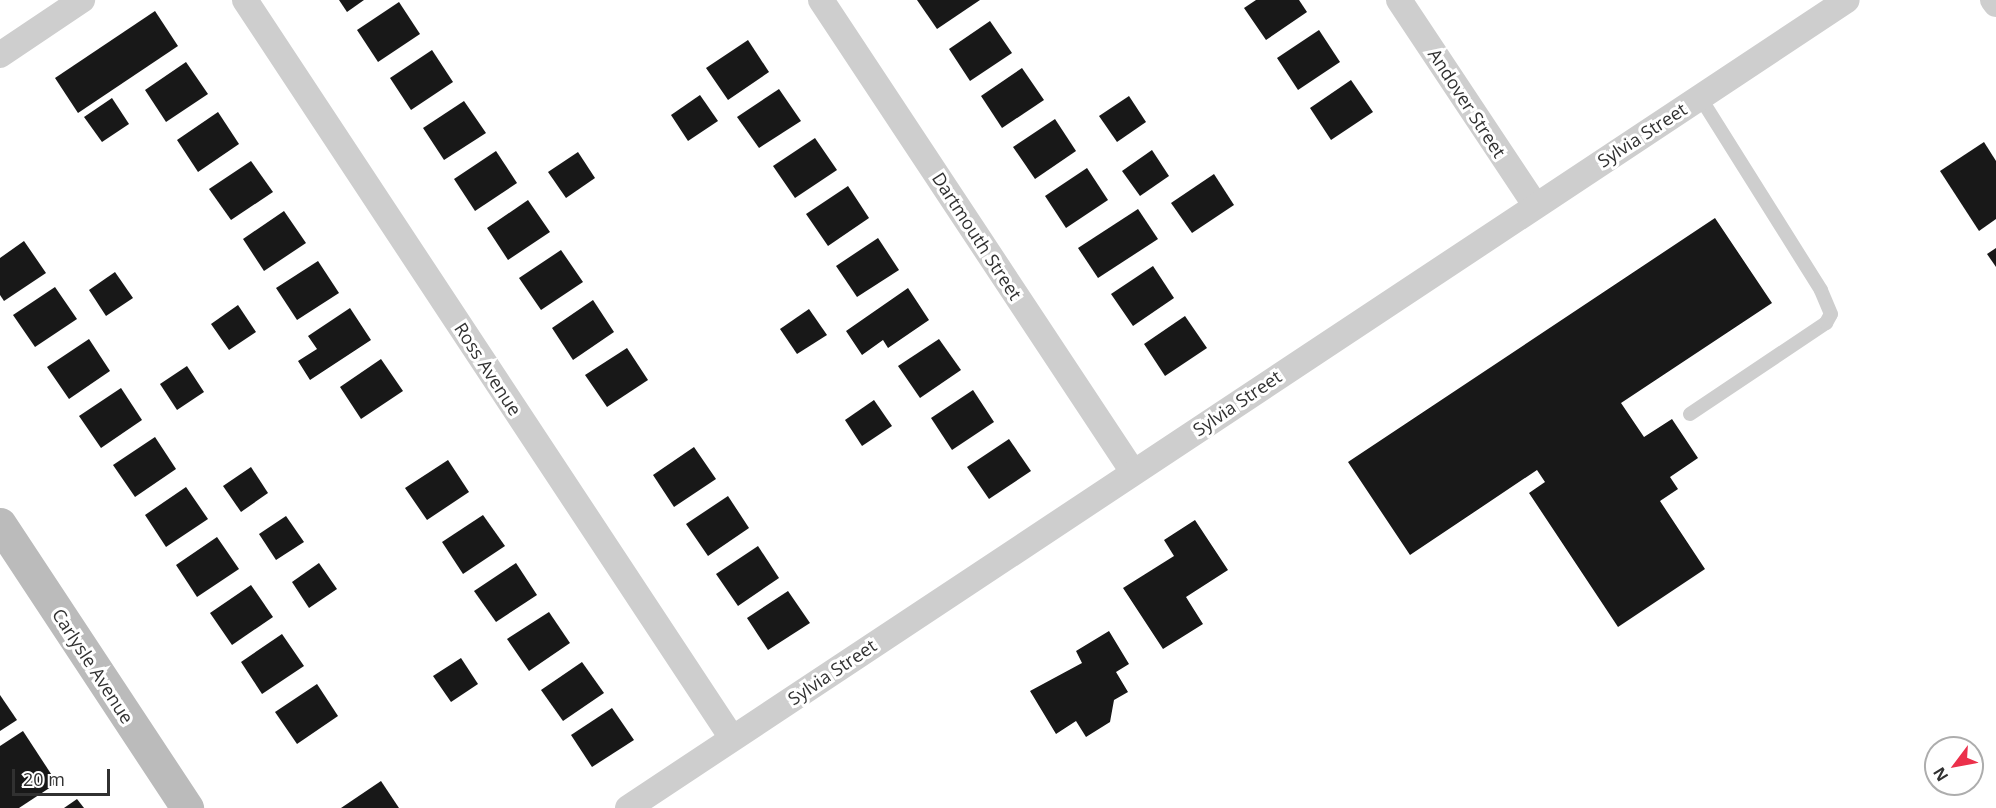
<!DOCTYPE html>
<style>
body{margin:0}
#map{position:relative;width:1996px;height:808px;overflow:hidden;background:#fff;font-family:"Open Sans",sans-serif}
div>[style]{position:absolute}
.building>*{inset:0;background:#181818}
.lane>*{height:14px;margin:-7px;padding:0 7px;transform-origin:7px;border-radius:7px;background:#cecece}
.street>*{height:26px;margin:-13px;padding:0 13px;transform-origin:13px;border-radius:13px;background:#cecece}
.secondary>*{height:33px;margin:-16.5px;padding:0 16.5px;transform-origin:16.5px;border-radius:16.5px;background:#bbb}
span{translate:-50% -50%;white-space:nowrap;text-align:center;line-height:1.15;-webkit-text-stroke:6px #fff;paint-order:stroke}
.street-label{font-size:18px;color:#313131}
.north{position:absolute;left:1924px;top:736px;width:60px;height:60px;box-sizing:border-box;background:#fff;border:2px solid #adadad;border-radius:50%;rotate:238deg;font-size:16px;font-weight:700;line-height:24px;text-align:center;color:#313131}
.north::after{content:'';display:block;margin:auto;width:21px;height:27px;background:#eb304b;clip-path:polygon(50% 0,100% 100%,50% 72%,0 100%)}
.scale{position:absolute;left:12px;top:769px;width:98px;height:27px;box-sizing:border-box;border:3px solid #313131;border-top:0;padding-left:8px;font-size:18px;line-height:21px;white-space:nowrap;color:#313131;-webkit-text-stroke:4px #fff;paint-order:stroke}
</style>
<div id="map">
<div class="building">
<i style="clip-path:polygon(339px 0,364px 0,347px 12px)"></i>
<i style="clip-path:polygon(917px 0,980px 0,937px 29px)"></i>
<i style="clip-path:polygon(1256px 0,1299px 0,1307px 12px,1266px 40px,1244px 8px)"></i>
<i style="clip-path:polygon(399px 2px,420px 34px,378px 62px,357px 30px)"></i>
<i style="clip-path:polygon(155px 11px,178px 46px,78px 113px,55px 78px)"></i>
<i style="clip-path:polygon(990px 21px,1012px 53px,970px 81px,949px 49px)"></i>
<i style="clip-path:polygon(1319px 30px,1340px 62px,1298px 90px,1277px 58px)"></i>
<i style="clip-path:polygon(748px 40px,769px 72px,728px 100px,706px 68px)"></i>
<i style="clip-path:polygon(432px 50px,453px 82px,411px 110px,390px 78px)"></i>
<i style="clip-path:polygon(186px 62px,208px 94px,166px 122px,145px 90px)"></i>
<i style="clip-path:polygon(1022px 68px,1044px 100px,1002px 128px,981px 96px)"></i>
<i style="clip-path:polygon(1351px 80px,1373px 112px,1331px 140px,1310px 108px)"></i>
<i style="clip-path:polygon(779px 89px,801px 121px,759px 148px,737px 117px)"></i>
<i style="clip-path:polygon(700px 95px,718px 121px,688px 141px,671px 115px)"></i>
<i style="clip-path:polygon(1129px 96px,1146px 122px,1117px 142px,1099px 116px)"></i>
<i style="clip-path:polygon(112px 98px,129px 124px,102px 142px,84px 117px)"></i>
<i style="clip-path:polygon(464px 101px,486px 133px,444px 160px,423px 128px)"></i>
<i style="clip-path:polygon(218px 112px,239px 144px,198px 172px,177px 140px)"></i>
<i style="clip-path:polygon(1055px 119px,1076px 151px,1035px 179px,1013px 147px)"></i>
<i style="clip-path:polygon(815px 138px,837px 170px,795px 198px,773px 166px)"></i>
<i style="clip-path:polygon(1984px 142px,1996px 161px,1996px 219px,1979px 231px,1940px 171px)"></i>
<i style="clip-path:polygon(1152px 150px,1169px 176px,1140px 196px,1122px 171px)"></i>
<i style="clip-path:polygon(496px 151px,517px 183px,475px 211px,454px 179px)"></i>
<i style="clip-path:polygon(578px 152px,595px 178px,566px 198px,548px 172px)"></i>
<i style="clip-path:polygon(251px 161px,273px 192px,231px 220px,209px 189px)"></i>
<i style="clip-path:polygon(1087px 168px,1108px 200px,1066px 228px,1045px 196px)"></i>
<i style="clip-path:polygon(1214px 174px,1234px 205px,1192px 233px,1171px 203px)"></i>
<i style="clip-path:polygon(848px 186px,869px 218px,828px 246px,806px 214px)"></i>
<i style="clip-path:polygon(528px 200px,550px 232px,508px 260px,487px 228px)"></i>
<i style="clip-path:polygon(1138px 209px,1158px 239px,1098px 278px,1078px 248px)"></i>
<i style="clip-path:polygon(284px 211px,306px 243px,264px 271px,243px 239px)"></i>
<i style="clip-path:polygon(1715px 218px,1772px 303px,1621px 403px,1644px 437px,1672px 419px,1698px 458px,1670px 477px,1678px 489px,1660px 501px,1705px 569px,1618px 627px,1529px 493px,1545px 482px,1537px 470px,1410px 555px,1348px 462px)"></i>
<i style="clip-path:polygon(878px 238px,899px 270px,857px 297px,836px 266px)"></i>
<i style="clip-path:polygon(24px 241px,46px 273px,4px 301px,0 295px,0 258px)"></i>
<i style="clip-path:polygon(1996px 248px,1996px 267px,1987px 254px)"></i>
<i style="clip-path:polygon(561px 250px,583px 282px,541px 310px,519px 278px)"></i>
<i style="clip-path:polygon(318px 261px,339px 293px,297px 320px,276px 288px)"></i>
<i style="clip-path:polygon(1153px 266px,1174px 298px,1133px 326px,1111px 294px)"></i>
<i style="clip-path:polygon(115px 272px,133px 298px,106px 316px,89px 290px)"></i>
<i style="clip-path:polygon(55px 287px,77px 319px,35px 347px,13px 315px)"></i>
<i style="clip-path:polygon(908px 288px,929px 320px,888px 348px,883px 340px,862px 355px,846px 331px)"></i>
<i style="clip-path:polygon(593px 300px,614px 332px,573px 360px,552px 328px)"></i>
<i style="clip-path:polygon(238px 305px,256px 332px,229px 350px,211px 324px)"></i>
<i style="clip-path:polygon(350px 308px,371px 340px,310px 380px,298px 361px,317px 349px,308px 336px)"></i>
<i style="clip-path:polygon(809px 309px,827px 335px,797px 354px,780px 329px)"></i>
<i style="clip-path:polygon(1185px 316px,1207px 348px,1165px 376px,1144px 344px)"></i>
<i style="clip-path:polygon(89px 339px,110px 371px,69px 399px,47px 367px)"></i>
<i style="clip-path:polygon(939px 339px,961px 370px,920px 398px,898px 366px)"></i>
<i style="clip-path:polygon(627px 348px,648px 380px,607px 407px,585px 375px)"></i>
<i style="clip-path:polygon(381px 359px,403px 391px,361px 419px,340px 387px)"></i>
<i style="clip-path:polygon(187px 366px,204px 392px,177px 410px,160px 384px)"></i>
<i style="clip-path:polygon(121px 388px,142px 420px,101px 448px,79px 416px)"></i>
<i style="clip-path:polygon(973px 390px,994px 422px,952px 450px,931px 418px)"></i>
<i style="clip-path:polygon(874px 400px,892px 426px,862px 446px,845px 420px)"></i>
<i style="clip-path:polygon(155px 437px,176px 469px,135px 497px,113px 465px)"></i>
<i style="clip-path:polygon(1009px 439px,1031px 471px,989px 499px,967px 467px)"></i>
<i style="clip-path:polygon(694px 447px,716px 479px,674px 507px,653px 475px)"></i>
<i style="clip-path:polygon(448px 460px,469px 492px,427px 520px,405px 488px)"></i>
<i style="clip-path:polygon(251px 467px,268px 493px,241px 512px,223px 486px)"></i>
<i style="clip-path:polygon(186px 487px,208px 519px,166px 547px,145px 515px)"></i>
<i style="clip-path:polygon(728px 496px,749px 528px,708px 556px,686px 524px)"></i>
<i style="clip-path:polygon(483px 515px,505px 546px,463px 574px,442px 542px)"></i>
<i style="clip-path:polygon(286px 516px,304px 542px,276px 560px,259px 534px)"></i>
<i style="clip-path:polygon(1195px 520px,1228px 570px,1186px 597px,1203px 624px,1163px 649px,1123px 588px,1174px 556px,1164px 540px)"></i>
<i style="clip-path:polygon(217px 537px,239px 569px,197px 597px,176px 565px)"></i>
<i style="clip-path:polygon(758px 546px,779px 578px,738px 606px,716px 574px)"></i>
<i style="clip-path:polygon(319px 563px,337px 589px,309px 608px,292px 582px)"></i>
<i style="clip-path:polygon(516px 563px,537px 595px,496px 622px,474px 591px)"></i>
<i style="clip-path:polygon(251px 585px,273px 617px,232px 645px,210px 613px)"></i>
<i style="clip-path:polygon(788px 591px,810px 623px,768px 650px,747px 618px)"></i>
<i style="clip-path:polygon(549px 612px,570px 643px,529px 671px,507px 639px)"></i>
<i style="clip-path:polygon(1109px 631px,1129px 664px,1116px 672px,1128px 692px,1114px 700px,1110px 722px,1086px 737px,1076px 721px,1056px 734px,1030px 691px,1082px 663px,1076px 651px)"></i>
<i style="clip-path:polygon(282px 634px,304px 666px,262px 694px,241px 662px)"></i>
<i style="clip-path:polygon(461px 658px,478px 684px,451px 702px,433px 676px)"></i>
<i style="clip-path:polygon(582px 662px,604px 693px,563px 721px,541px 690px)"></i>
<i style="clip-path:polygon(317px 684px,338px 716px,297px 744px,275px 712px)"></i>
<i style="clip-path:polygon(0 695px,17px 720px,0 731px)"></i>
<i style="clip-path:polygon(612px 708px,634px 740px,592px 767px,571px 735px)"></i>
<i style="clip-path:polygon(23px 731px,57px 783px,19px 808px,0 808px,0 746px)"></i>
<i style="clip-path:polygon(381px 781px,399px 808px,341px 808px)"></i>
<i style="clip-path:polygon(77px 799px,84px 808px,64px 808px)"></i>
</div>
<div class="lane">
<i style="left:1690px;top:414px;width:164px;rotate:-33.8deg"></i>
<i style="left:1826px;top:323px;width:10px;rotate:-61deg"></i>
<i style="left:1831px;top:314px;width:26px;rotate:-113deg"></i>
<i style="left:1821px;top:290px;width:228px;rotate:-122.1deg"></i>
</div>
<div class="street">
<i style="left:245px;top:0;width:884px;rotate:56.58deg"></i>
<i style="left:821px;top:0;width:566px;rotate:56.53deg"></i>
<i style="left:1399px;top:0;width:246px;rotate:56.4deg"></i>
<i style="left:1993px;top:0;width:5px;rotate:53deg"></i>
<i style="left:0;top:55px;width:99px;rotate:-33.9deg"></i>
<i style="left:628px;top:808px;width:1462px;rotate:-33.54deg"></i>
</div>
<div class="secondary">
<i style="left:0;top:524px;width:340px;rotate:56.6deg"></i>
</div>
<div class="street-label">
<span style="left:1467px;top:103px;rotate:57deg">Andover Street</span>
<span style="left:1642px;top:135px;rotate:-33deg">Sylvia Street</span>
<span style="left:977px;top:236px;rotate:57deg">Dartmouth Street</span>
<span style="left:488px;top:369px;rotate:57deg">Ross Avenue</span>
<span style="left:1237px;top:403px;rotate:-34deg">Sylvia Street</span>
<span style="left:93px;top:666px;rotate:57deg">Carlysle Avenue</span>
<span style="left:832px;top:672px;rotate:-34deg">Sylvia Street</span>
</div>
<div class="north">N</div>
<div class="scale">20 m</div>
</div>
